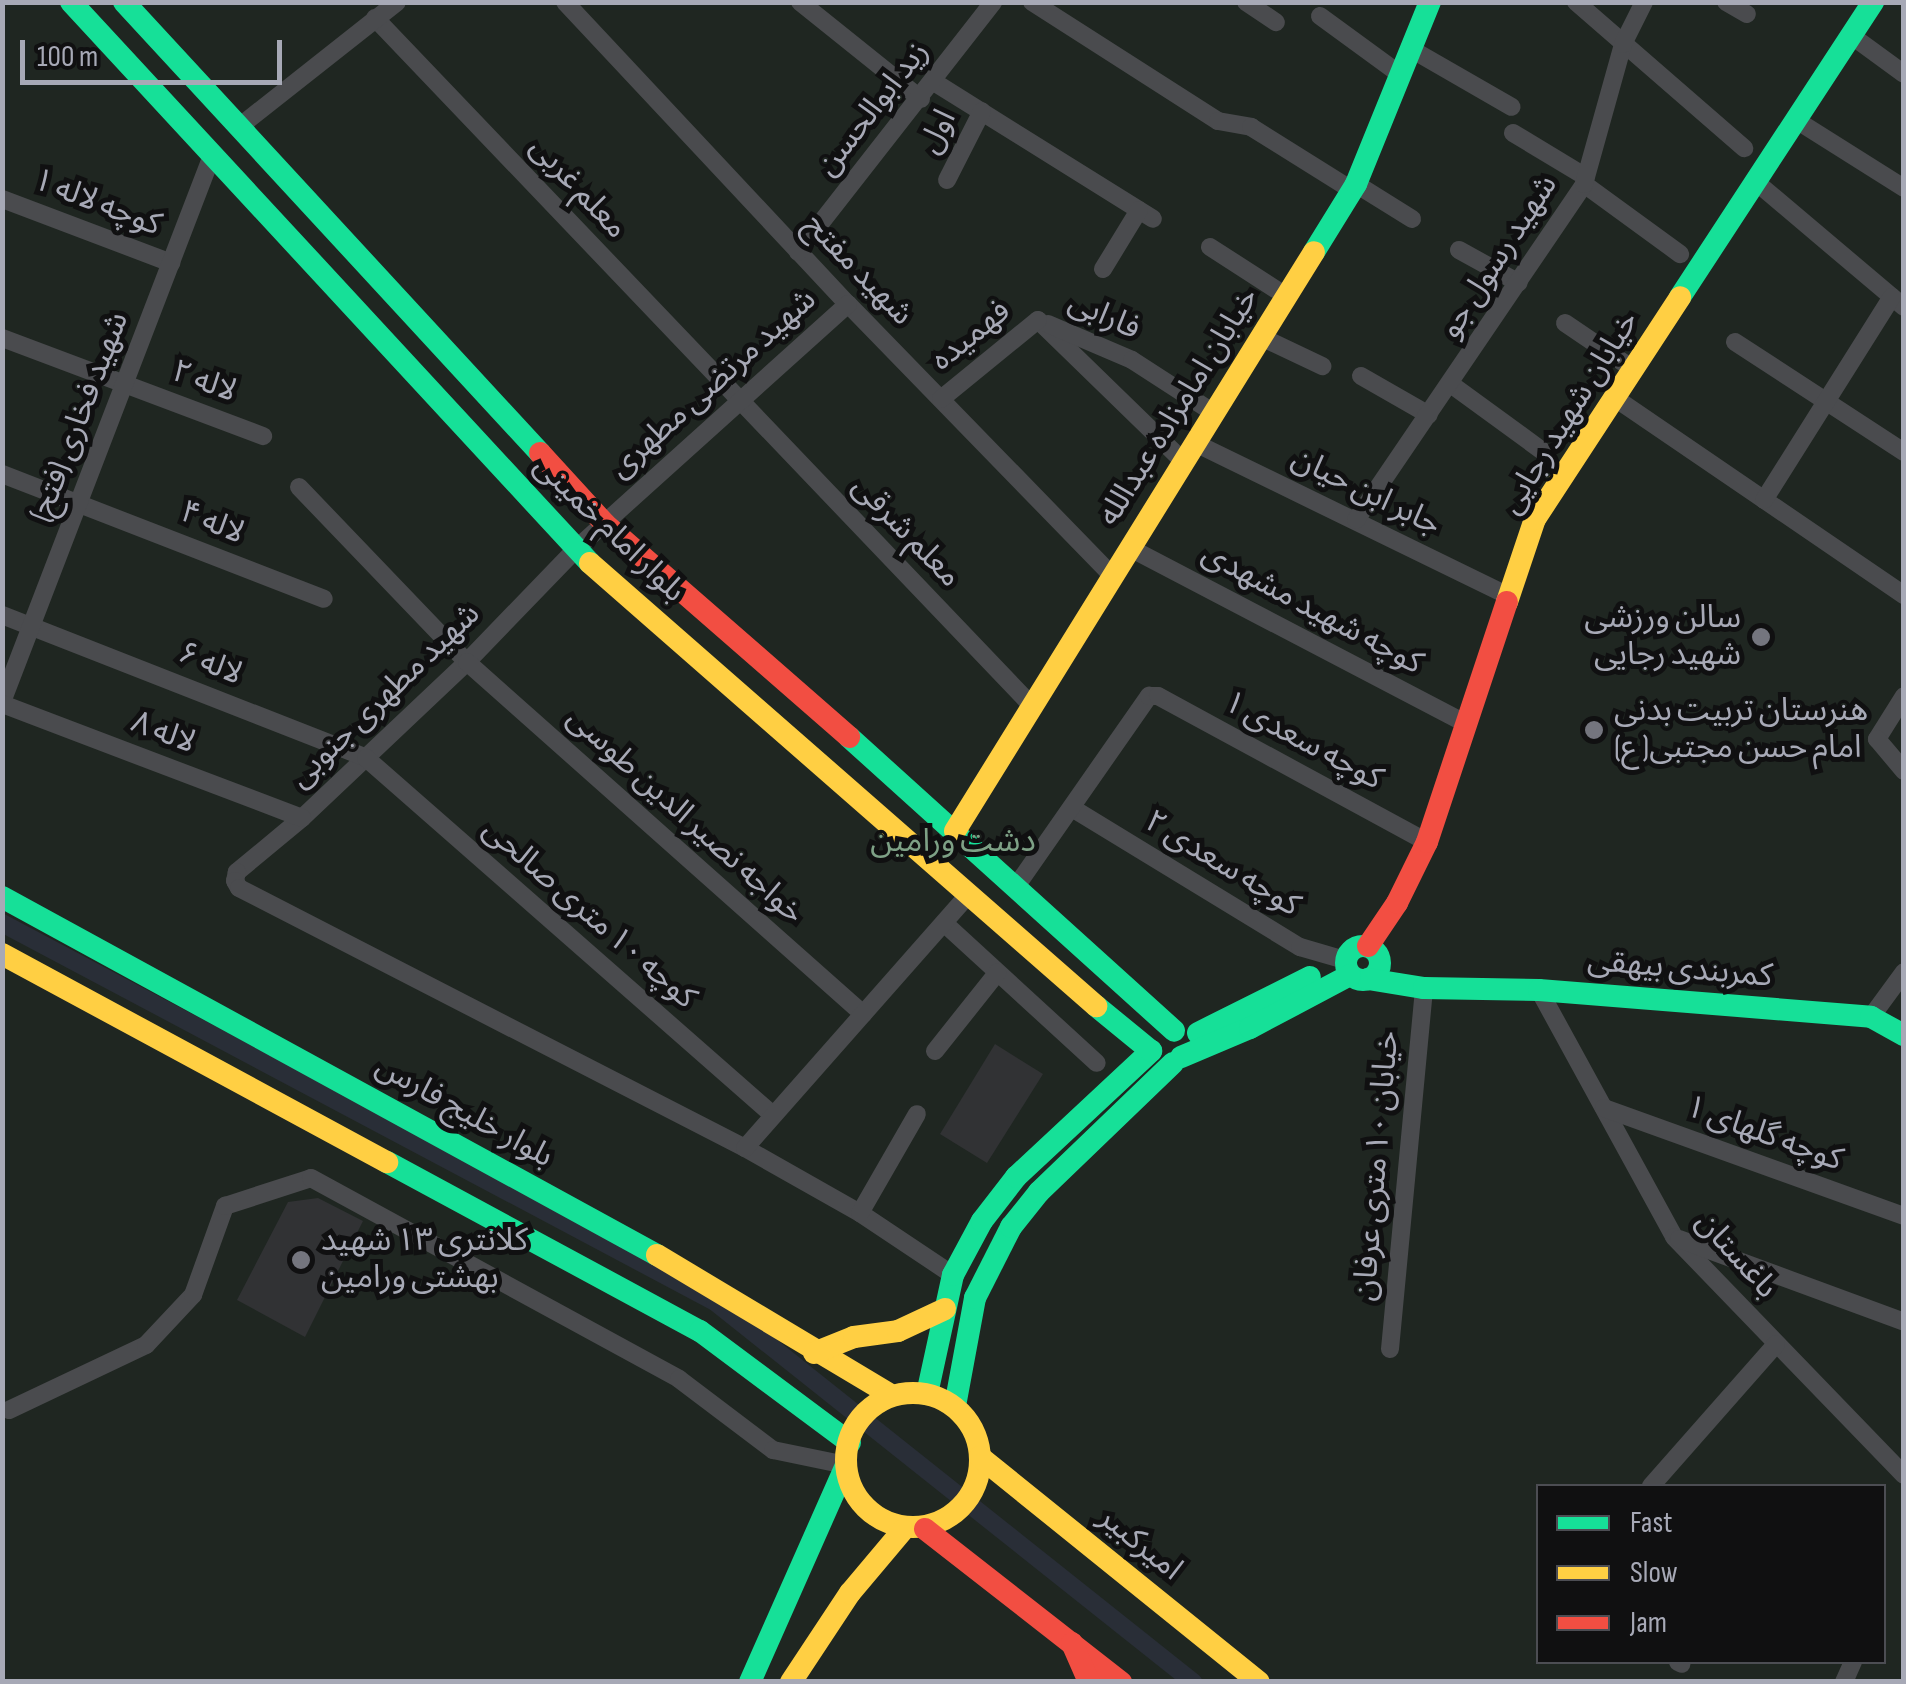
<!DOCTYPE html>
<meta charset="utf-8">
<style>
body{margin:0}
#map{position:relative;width:1906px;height:1684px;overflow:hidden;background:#151516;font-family:"Sofia Sans Condensed","Noto Sans Arabic",sans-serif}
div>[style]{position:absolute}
.green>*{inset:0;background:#1f2621}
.canal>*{height:18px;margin:-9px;padding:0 9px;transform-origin:9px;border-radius:9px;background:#292e37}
.building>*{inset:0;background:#313234}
.street>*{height:18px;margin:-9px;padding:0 9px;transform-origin:9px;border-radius:9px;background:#4a4b4e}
.fast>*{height:22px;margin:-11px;padding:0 11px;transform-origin:11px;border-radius:11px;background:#16e098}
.fast>.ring{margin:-11px;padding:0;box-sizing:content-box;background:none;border:22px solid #16e098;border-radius:50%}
.slow>*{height:22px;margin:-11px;padding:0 11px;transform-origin:11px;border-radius:11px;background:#ffcf43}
.slow>.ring{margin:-11px;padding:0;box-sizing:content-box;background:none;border:22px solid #ffcf43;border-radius:50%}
.jam>*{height:22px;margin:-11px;padding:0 11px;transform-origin:11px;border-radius:11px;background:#f24e42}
.dots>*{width:28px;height:28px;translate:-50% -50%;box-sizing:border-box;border:5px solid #101011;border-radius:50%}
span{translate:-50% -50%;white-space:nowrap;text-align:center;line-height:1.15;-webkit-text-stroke:10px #101011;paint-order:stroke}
.street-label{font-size:32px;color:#a7a9b6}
.poi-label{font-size:32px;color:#a7a9b6}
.right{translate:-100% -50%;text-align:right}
.left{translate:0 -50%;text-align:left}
.park-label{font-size:32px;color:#7ea186}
.frame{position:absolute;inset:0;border:5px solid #a7a9b6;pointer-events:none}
.legend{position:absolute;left:1536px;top:1484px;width:350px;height:180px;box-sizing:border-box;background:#101011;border:2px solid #4c4d53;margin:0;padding:12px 18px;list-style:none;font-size:30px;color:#a7a9b6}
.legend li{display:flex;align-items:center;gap:20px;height:50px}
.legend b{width:50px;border:2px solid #4c4d53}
.scale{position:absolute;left:20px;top:40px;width:262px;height:45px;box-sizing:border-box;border:5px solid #a7a9b6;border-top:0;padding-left:12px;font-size:30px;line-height:35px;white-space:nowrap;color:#a7a9b6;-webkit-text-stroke:8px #101011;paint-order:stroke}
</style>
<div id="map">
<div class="green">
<i style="clip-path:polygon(evenodd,3px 3px,1903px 3px,1903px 1681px,3px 1682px,3px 3px,1538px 1486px,1884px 1486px,1884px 1662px,1538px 1662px,1538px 1486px)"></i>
</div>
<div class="canal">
<i style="left:2px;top:923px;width:807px;rotate:27.99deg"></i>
<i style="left:715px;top:1302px;width:611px;rotate:38.48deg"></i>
</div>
<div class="building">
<i style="clip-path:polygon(995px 1044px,1043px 1074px,987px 1163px,940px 1134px)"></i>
<i style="clip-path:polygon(318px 1198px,363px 1221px,305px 1337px,237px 1300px,288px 1202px)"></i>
</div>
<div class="street">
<i style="left:565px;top:2px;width:414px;rotate:46.9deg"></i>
<i style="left:848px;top:304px;width:377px;rotate:45.8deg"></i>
<i style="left:800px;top:2px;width:155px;rotate:38.7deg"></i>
<i style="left:1032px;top:2px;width:221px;rotate:32.6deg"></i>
<i style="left:1218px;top:121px;width:34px;rotate:10deg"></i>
<i style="left:1251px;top:127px;width:119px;rotate:32deg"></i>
<i style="left:1246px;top:2px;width:36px;rotate:34deg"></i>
<i style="left:1576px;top:2px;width:223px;rotate:41deg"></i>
<i style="left:1726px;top:2px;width:24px;rotate:30deg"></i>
<i style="left:1320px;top:16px;width:100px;rotate:36.1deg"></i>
<i style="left:375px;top:18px;width:951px;rotate:46.32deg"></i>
<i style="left:1852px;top:36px;width:64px;rotate:36.2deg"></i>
<i style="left:1411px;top:49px;width:116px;rotate:29.9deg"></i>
<i style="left:934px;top:82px;width:258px;rotate:32deg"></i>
<i style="left:1796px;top:120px;width:128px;rotate:32.2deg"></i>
<i style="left:239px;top:127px;width:201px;rotate:-38.3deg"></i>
<i style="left:1513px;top:133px;width:85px;rotate:31.1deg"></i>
<i style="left:947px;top:180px;width:77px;rotate:-63.1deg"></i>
<i style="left:1756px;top:182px;width:194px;rotate:40.2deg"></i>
<i style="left:1356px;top:184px;width:66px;rotate:32deg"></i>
<i style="left:1584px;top:184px;width:119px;rotate:36.1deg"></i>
<i style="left:2px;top:199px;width:181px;rotate:20.7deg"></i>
<i style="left:1210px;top:247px;width:90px;rotate:32.8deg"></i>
<i style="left:1459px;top:250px;width:68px;rotate:28.8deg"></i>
<i style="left:798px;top:252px;width:317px;rotate:-52deg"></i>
<i style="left:1103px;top:269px;width:69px;rotate:-58.6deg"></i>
<i style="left:848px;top:304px;width:367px;rotate:138deg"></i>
<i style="left:575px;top:550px;width:156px;rotate:134deg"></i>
<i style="left:467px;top:662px;width:227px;rotate:136.6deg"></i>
<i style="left:302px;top:818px;width:85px;rotate:140.3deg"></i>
<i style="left:237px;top:872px;width:9px;rotate:103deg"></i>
<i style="left:235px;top:881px;width:8px;rotate:60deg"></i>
<i style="left:239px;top:888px;width:569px;rotate:27.2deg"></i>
<i style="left:745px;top:1148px;width:132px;rotate:29.5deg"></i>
<i style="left:860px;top:1213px;width:112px;rotate:33.7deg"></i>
<i style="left:1038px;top:320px;width:204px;rotate:44.2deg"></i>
<i style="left:1565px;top:323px;width:82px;rotate:34.1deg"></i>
<i style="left:1048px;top:324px;width:91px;rotate:23.2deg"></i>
<i style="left:1132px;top:360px;width:98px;rotate:32.9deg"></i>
<i style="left:1261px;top:337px;width:68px;rotate:25.4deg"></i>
<i style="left:2px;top:338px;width:279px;rotate:20.6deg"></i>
<i style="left:1735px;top:342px;width:202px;rotate:33.1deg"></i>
<i style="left:1361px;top:376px;width:78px;rotate:29.8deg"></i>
<i style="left:1452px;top:385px;width:114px;rotate:36.1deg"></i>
<i style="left:1615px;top:398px;width:350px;rotate:34.3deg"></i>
<i style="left:941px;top:399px;width:125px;rotate:-39.2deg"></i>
<i style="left:1195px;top:443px;width:349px;rotate:26deg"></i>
<i style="left:2px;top:474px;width:345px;rotate:21.2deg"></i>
<i style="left:299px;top:487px;width:243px;rotate:46.2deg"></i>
<i style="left:467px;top:662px;width:530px;rotate:41.63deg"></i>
<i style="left:1764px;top:500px;width:240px;rotate:-57.8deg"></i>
<i style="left:1356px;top:520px;width:406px;rotate:-55.8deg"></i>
<i style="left:1584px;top:184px;width:145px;rotate:-74.4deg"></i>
<i style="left:1623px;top:44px;width:47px;rotate:-63.4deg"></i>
<i style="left:1130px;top:548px;width:380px;rotate:27.6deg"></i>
<i style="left:2px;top:615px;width:391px;rotate:21.4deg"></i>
<i style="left:366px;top:758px;width:541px;rotate:41.26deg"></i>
<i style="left:1904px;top:696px;width:51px;rotate:122.1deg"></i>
<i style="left:1877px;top:739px;width:42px;rotate:49.8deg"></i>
<i style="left:2px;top:702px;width:588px;rotate:-68.98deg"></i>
<i style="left:2px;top:704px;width:321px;rotate:20.8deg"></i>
<i style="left:1072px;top:808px;width:267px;rotate:31.4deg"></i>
<i style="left:1300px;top:947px;width:47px;rotate:16.1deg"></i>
<i style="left:1017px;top:885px;width:231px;rotate:-55.1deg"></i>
<i style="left:1149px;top:696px;width:9px"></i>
<i style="left:1158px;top:696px;width:306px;rotate:28.5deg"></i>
<i style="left:944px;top:923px;width:207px;rotate:42.5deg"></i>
<i style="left:1539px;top:990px;width:281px;rotate:61.3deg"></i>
<i style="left:1674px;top:1237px;width:331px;rotate:46deg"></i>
<i style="left:1871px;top:1017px;width:56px;rotate:-53.7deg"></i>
<i style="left:935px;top:1051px;width:100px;rotate:-51.5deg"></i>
<i style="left:1604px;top:1108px;width:319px;rotate:19.8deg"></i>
<i style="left:745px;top:1148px;width:336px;rotate:-48.6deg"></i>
<i style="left:860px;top:1213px;width:114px;rotate:-60.1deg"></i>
<i style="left:1679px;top:1239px;width:240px;rotate:20.2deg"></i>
<i style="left:1390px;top:1349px;width:363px;rotate:-84.6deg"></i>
<i style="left:9px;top:1410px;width:152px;rotate:-25.4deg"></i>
<i style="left:146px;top:1345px;width:69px;rotate:-46.8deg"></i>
<i style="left:193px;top:1295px;width:95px;rotate:-70.2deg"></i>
<i style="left:225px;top:1206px;width:90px;rotate:-18deg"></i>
<i style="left:311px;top:1178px;width:419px;rotate:28.6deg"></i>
<i style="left:679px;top:1379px;width:118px;rotate:37.1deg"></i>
<i style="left:773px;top:1450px;width:75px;rotate:11.6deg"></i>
<i style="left:1651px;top:1486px;width:189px;rotate:-48.6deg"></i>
<i style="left:1678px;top:1662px;width:4px;rotate:27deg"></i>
<i style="left:1844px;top:1682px;width:22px;rotate:-66deg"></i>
</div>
<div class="fast">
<i style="left:71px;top:2px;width:764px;rotate:47.23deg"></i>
<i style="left:124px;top:2px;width:614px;rotate:47.31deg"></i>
<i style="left:1314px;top:252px;width:80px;rotate:-58.3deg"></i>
<i style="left:1356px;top:184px;width:196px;rotate:-67.9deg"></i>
<i style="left:1680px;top:297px;width:353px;rotate:-56.8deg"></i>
<i style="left:849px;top:737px;width:438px;rotate:42.1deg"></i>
<i style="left:2px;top:897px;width:746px;rotate:28.66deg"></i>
<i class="ring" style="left:1346px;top:946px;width:12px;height:12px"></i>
<i style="left:1368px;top:979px;width:57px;rotate:9.1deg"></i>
<i style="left:1424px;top:988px;width:115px;rotate:1deg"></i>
<i style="left:1539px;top:990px;width:333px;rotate:4.6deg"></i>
<i style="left:1871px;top:1017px;width:38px;rotate:29deg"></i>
<i style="left:1198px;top:1033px;width:125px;rotate:-26.6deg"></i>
<i style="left:1181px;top:1057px;width:75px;rotate:-22.8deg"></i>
<i style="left:1250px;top:1028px;width:113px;rotate:-27.9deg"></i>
<i style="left:387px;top:1162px;width:356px;rotate:28.4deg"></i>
<i style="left:700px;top:1331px;width:187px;rotate:36.7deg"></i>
<i style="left:927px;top:1394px;width:122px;rotate:-77.7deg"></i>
<i style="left:953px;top:1275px;width:61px;rotate:-61.8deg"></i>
<i style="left:982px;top:1221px;width:56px;rotate:-52.3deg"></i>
<i style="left:1016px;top:1177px;width:185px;rotate:-43deg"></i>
<i style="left:1151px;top:1051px;width:71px;rotate:-140.7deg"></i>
<i style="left:955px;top:1406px;width:110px;rotate:-79.5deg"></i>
<i style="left:975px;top:1298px;width:80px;rotate:-63.1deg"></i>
<i style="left:1011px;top:1227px;width:45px;rotate:-51.3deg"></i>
<i style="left:1039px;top:1192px;width:186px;rotate:-43.9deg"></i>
<i style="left:750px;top:1682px;width:237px;rotate:-66.1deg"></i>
</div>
<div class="slow">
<i style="left:590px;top:563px;width:673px;rotate:41.2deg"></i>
<i style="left:1507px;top:602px;width:88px;rotate:-71.4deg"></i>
<i style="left:1535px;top:519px;width:265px;rotate:-56.8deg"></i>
<i style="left:955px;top:831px;width:681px;rotate:-58.2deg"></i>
<i style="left:2px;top:954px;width:438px;rotate:28.4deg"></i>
<i style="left:657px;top:1255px;width:270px;rotate:30.9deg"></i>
<i style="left:814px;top:1353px;width:43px;rotate:-21.8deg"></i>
<i style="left:854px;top:1337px;width:44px;rotate:-7.8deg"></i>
<i style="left:898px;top:1331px;width:52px;rotate:-25.1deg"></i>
<i class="ring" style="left:846px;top:1393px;width:112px;height:112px"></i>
<i style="left:980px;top:1457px;width:358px;rotate:38.9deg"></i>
<i style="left:791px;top:1682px;width:107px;rotate:-56.5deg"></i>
<i style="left:850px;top:1593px;width:82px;rotate:-49.9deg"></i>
</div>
<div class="jam">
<i style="left:540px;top:453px;width:96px;rotate:47.5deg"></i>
<i style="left:605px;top:524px;width:324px;rotate:41.1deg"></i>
<i style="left:1368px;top:946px;width:52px;rotate:-56deg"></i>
<i style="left:1397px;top:903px;width:68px;rotate:-63.8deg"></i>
<i style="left:1427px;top:842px;width:253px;rotate:-71.6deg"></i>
<i style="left:925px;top:1529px;width:249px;rotate:38deg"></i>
<i style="left:1072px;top:1643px;width:43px;rotate:66.4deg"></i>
</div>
<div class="dots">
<i style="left:1761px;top:637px;background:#74757e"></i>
<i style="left:1594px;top:730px;background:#74757e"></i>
<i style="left:301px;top:1260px;background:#74757e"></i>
</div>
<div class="street-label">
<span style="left:873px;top:109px;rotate:-52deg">زید ابوالحسن</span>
<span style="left:938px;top:132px;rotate:-63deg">اول</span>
<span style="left:578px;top:188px;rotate:47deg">معلم غربی</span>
<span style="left:97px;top:203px;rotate:21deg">کوچه لاله ۱</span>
<span style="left:1499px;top:257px;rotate:-57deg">شهید رسول جو</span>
<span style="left:858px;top:270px;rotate:46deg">شهید مفتح</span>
<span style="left:1104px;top:316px;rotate:24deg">فارابی</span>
<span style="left:971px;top:336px;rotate:-39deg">فهمیده</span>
<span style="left:204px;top:382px;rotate:20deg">لاله ۲</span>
<span style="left:713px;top:384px;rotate:-42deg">شهید مرتضی مطهری</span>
<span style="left:1179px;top:407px;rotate:-58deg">خیابان امامزاده عبدالله</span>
<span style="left:1570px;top:413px;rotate:-58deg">خیابان شهید رجایی</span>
<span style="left:80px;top:417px;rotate:-69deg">شهید فخاری (فتح)</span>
<span style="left:1366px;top:492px;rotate:26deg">جابر ابن حیان</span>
<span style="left:212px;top:523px;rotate:22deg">لاله ۴</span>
<span style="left:609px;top:529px;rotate:44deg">بلوار امام خمینی</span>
<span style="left:906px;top:532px;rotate:46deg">معلم شرقی</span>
<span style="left:1312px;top:609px;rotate:28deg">کوچه شهید مشهدی</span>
<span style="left:210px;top:664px;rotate:22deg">لاله ۶</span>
<span style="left:385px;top:696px;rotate:-44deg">شهید مطهری جنوبی</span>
<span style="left:163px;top:733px;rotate:21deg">لاله ۸</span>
<span style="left:1303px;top:741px;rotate:28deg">کوچه سعدی ۱</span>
<span style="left:685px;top:816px;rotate:42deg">خواجه نصیر الدین طوسی</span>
<span style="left:1222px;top:864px;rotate:31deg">کوچه سعدی ۲</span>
<span style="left:589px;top:914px;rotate:41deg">کوچه ۱۰ متری صالحی</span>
<span style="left:1680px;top:969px;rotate:5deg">کمربندی بیهقی</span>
<span style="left:464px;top:1112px;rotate:29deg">بلوار خلیج فارس</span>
<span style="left:1764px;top:1134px;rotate:20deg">کوچه گلهای ۱</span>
<span style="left:1377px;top:1166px;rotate:-85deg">خیابان ۱۰ متری عرفان</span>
<span style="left:1736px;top:1255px;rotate:48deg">باغستان</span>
<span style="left:1140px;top:1544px;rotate:39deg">امیرکبیر</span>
</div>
<div class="poi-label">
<span class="right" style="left:1741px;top:637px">سالن ورزشی<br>شهید رجایی</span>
<span class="left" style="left:1614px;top:730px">هنرستان تربیت بدنی<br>امام حسن مجتبی( ع)</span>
<span class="left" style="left:321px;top:1260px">کلانتری ۱۳ شهید<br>بهشتی ورامین</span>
</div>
<div class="park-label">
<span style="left:953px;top:842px">دشت ورامین</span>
</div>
<div class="frame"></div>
<ul class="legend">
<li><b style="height:12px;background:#16e098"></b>Fast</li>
<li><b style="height:12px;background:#ffcf43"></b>Slow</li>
<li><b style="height:12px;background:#f24e42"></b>Jam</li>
</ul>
<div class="scale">100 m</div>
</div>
